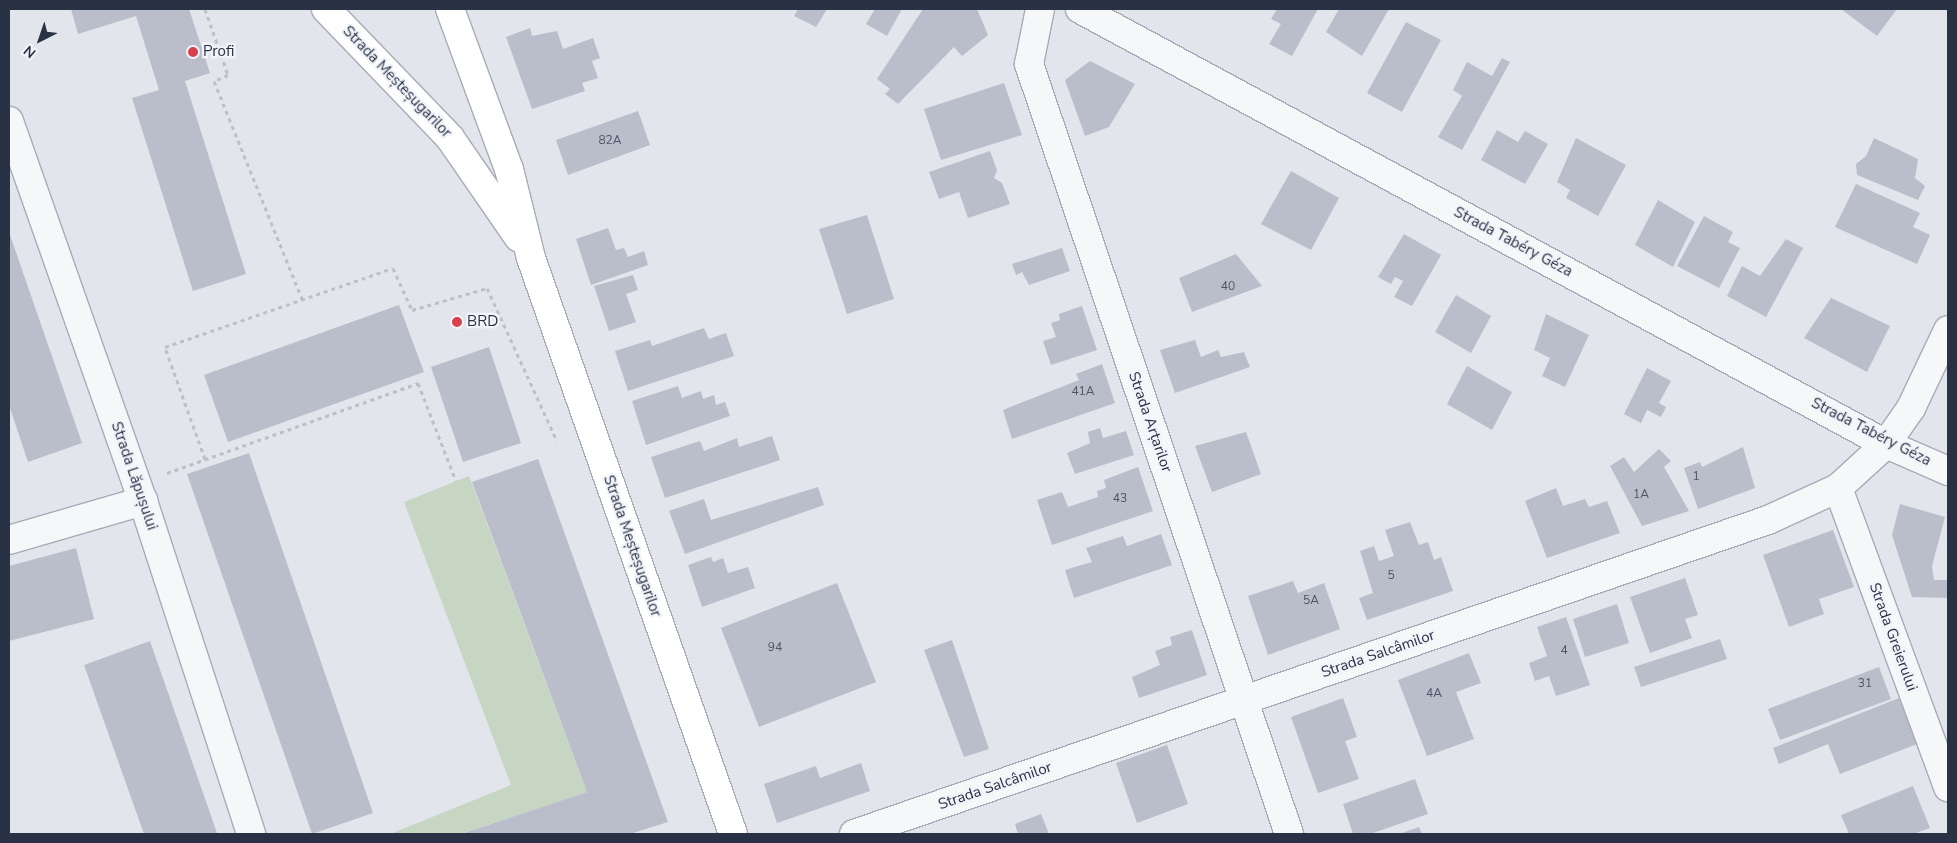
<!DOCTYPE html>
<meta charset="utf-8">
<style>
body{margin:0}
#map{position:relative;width:1957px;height:843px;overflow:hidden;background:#e2e5ec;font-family:"Nunito Sans",sans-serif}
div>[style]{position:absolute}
.green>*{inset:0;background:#c6d6c3}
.building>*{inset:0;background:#b9beca}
.path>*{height:3px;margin-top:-1.5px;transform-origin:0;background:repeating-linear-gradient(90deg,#bdc0c7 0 4px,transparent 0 8px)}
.roads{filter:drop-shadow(1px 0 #a7abb7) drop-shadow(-1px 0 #a7abb7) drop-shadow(0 1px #a7abb7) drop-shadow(0 -1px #a7abb7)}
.street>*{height:28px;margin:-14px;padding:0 14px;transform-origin:14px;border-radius:14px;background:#f6f7f9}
.secondary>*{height:28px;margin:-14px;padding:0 14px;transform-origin:14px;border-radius:14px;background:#fff}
.dots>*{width:14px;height:14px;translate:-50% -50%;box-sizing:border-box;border:2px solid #f2f4f9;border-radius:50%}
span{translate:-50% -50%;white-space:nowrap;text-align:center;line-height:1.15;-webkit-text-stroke:4.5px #f2f4f9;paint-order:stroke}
.number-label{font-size:12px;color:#4d5466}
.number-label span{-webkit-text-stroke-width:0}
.poi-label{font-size:15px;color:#293145}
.left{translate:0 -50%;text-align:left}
.street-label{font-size:15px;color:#293145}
.frame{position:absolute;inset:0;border:10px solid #293145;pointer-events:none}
.north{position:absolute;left:15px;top:15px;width:50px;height:50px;-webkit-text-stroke:4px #f2f4f9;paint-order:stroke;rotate:221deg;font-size:14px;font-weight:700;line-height:20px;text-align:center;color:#293145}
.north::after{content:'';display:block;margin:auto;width:18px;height:22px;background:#293145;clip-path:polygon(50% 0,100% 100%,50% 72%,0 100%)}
</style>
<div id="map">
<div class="green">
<i style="clip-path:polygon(469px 476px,587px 792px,460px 834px,390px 834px,511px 785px,404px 502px)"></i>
</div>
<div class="building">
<i style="clip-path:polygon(71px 9px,189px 9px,210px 73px,185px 81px,246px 274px,193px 291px,132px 98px,159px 90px,136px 16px,78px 34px)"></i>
<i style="clip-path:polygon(798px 9px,827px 9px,816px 27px,794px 16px)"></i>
<i style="clip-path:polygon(875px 9px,902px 9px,887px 36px,866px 24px)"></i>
<i style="clip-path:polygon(923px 9px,977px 9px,988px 35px,962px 56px,954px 47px,898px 104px,885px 94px,890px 89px,877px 79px)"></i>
<i style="clip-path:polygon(1277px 9px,1318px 9px,1292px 56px,1269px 44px,1281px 24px,1271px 19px)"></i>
<i style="clip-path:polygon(1339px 9px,1389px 9px,1362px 56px,1326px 32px)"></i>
<i style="clip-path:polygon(1841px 9px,1897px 9px,1877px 36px)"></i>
<i style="clip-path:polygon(1406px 22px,1441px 40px,1402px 112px,1367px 93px)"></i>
<i style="clip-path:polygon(530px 28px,532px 36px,557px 31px,563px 49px,593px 38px,600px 58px,592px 61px,598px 78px,582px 83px,585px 91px,532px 109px,506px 37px)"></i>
<i style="clip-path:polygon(1502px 58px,1510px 62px,1462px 150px,1438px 137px,1462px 96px,1453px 90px,1467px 62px,1492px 76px)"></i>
<i style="clip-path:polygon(1090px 61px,1135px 84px,1109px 127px,1085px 136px,1065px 80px)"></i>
<i style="clip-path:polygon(1004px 83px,1022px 135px,941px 160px,924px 109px)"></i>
<i style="clip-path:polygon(638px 111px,650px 145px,568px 175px,556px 140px)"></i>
<i style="clip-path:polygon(1497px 130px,1518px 142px,1525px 131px,1548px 144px,1525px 184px,1481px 160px)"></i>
<i style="clip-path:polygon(1576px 138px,1626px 165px,1598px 216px,1566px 198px,1570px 190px,1557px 182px)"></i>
<i style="clip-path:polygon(1874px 138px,1918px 159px,1915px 178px,1925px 186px,1918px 200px,1857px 175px,1856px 164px,1866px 156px)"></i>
<i style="clip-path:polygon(990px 151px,997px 170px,994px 178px,1002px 183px,1010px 204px,968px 218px,959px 192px,939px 199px,929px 172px)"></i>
<i style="clip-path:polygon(1291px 171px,1339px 198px,1311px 250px,1261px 224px)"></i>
<i style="clip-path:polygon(1856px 184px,1920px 213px,1913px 227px,1930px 235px,1917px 264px,1835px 227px)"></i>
<i style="clip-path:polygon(1658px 200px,1695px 222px,1673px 267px,1635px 245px)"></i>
<i style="clip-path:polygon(867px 215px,894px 299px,847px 314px,819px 229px)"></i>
<i style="clip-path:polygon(1704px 216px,1733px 232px,1728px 242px,1740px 248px,1719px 288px,1677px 266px)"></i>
<i style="clip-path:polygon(608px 228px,616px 250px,624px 248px,628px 257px,644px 251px,648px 265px,591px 285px,576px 239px)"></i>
<i style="clip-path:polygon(9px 232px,82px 443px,28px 462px,9px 405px)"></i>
<i style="clip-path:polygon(1404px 234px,1441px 255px,1412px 306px,1394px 297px,1403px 281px,1395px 277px,1391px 284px,1378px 277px)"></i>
<i style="clip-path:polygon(1786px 239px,1803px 248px,1766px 317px,1727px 296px,1742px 266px,1760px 276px)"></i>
<i style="clip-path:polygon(1062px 248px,1070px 271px,1029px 285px,1022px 272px,1016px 275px,1012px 264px)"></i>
<i style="clip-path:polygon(1236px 254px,1262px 286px,1192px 312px,1179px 278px)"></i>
<i style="clip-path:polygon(633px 275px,638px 290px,626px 294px,636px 322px,609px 331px,594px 286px)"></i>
<i style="clip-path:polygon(1456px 295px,1491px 316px,1471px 353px,1435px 332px)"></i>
<i style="clip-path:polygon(1831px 298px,1890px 326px,1867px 372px,1804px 338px)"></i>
<i style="clip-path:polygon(399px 305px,424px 372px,228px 442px,204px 375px)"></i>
<i style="clip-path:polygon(1082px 306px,1097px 350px,1051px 365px,1043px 341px,1056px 337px,1051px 323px,1060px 320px,1059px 314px)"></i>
<i style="clip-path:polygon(1546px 314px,1589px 335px,1565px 387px,1542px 376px,1550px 358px,1534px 350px)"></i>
<i style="clip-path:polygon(704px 328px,709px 339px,726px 333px,734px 356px,628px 391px,615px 351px,650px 340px,652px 346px)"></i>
<i style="clip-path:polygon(1195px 340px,1201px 357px,1218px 350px,1221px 357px,1244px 352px,1250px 367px,1175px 393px,1160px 350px)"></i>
<i style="clip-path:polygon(489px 347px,521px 443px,463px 462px,431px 367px)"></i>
<i style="clip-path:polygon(1102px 364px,1115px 403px,1012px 439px,1003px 410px,1079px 380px,1076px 374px)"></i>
<i style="clip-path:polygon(1467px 366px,1512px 392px,1492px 430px,1447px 404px)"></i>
<i style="clip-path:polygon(1647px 368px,1671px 381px,1659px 403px,1666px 407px,1661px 417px,1647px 410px,1641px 423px,1624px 414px)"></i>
<i style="clip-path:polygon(678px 386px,682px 398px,701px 391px,703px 399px,714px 395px,716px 405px,725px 402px,730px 416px,646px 445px,632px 401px)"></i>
<i style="clip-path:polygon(1100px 428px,1103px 438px,1126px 431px,1134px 455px,1075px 474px,1067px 453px,1090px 443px,1088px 432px)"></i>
<i style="clip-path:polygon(1246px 432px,1261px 474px,1212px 492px,1195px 446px)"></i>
<i style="clip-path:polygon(772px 436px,780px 460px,665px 498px,651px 457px,700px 441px,704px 451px,737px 438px,739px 447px)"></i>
<i style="clip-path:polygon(1743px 447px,1755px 488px,1698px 509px,1684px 468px,1700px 462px,1702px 467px)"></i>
<i style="clip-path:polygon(1659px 449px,1671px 461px,1664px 467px,1689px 511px,1642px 526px,1610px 466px,1624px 457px,1634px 472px)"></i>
<i style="clip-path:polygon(249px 453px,373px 813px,312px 834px,187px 474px)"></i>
<i style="clip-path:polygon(538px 459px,668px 822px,630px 834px,461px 834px,587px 792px,472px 482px)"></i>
<i style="clip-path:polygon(1138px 467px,1153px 511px,1052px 545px,1037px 500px,1062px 492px,1068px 507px,1098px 497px,1097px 491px,1106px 488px,1104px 480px)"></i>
<i style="clip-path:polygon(818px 487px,824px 505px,685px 554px,669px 511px,704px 499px,711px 520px)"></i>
<i style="clip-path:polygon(1556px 488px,1563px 506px,1585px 499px,1589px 507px,1607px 501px,1620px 533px,1547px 558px,1525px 501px)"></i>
<i style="clip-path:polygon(1900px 504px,1945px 517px,1932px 566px,1934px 580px,1948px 580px,1948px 598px,1912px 597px,1892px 535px)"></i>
<i style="clip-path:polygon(1410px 522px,1419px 545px,1428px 542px,1434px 560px,1441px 557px,1453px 591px,1367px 620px,1359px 598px,1373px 593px,1360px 551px,1374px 546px,1379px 561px,1394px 556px,1385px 530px)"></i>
<i style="clip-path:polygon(1833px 530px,1854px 587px,1819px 599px,1824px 614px,1789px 627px,1763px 555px)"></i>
<i style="clip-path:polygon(1161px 534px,1172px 565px,1074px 598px,1065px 570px,1092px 562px,1086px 548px,1123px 536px,1127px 546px)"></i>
<i style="clip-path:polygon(76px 548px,94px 619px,9px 641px,9px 566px)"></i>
<i style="clip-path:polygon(711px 557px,713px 562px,723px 558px,728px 573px,748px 567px,755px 588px,702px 607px,688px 565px)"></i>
<i style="clip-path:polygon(1685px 578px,1698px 615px,1685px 619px,1692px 638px,1650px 653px,1630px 597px)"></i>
<i style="clip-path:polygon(1293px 581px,1298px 593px,1324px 583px,1340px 629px,1268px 655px,1248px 596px)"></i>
<i style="clip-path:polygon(837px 583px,876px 682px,759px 727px,721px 628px)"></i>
<i style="clip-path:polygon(1617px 604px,1629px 643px,1585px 657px,1573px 619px)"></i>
<i style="clip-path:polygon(1566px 617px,1590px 685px,1556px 696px,1549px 676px,1535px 681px,1529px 663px,1547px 656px,1537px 627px)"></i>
<i style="clip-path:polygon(1192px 630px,1207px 675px,1139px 698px,1132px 677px,1160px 665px,1155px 651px,1172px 645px,1170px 637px)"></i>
<i style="clip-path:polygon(1720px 639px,1727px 659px,1641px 687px,1634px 667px)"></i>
<i style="clip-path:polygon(952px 640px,989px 749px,964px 757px,924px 650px)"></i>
<i style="clip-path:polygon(150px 641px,217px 833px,213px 834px,144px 834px,84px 665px)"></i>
<i style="clip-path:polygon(1469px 653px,1481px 683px,1456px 692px,1474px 739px,1427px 756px,1398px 680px)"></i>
<i style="clip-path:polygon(1879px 667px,1891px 699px,1780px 740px,1768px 709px)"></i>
<i style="clip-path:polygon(1343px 698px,1357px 737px,1345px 741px,1359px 779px,1318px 793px,1291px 717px)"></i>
<i style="clip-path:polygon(1899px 698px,1917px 744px,1840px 774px,1828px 744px,1779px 764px,1773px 748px)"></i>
<i style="clip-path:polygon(1167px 745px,1188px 804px,1137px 823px,1116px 763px)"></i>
<i style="clip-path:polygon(861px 763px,870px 791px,777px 823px,764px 784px,816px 766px,820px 778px)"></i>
<i style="clip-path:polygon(1415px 779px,1428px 814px,1370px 834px,1353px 834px,1343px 804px)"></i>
<i style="clip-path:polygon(1913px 786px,1930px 828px,1913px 834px,1849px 834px,1841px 815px)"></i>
<i style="clip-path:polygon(1041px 814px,1049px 834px,1018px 834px,1015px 824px)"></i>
<i style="clip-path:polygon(1419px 827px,1422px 834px,1399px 834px)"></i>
</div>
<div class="path">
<i style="left:205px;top:9px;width:70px;rotate:70.8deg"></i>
<i style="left:228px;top:75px;width:15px;rotate:157deg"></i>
<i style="left:214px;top:81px;width:235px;rotate:68deg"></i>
<i style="left:205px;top:459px;width:119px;rotate:-109.7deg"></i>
<i style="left:165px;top:347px;width:241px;rotate:-19.1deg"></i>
<i style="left:393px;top:268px;width:46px;rotate:65.7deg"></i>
<i style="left:412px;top:310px;width:78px;rotate:-16.3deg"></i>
<i style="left:487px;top:288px;width:168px;rotate:65.4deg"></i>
<i style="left:167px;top:473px;width:267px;rotate:-19.7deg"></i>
<i style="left:418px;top:383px;width:105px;rotate:68.8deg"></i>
</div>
<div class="roads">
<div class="street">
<i style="left:1040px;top:9px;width:56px;rotate:101.3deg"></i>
<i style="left:1029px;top:64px;width:813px;rotate:71.34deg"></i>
<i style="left:1080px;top:9px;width:916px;rotate:28.36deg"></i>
<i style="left:1886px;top:444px;width:68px;rotate:23.5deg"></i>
<i style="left:9px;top:121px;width:403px;rotate:70.6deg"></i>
<i style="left:143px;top:501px;width:350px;rotate:72deg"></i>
<i style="left:1838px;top:488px;width:319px;rotate:69.8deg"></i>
<i style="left:9px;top:540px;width:140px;rotate:-16.2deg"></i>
<i style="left:854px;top:834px;width:966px;rotate:-18.96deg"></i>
<i style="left:1768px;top:520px;width:77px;rotate:-24.6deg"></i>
<i style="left:1838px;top:488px;width:65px;rotate:-42.5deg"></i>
<i style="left:1886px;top:444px;width:44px;rotate:-55.2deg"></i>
<i style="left:1911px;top:408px;width:86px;rotate:-64.6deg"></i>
</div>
<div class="secondary">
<i style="left:326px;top:9px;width:179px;rotate:46.1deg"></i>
<i style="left:450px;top:138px;width:121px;rotate:55.4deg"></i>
<i style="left:450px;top:9px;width:171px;rotate:69.8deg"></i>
<i style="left:509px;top:169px;width:92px;rotate:76.1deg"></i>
<i style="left:531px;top:258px;width:610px;rotate:70.67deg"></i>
</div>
</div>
<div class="dots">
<i style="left:193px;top:52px;background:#d8404b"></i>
<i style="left:457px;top:322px;background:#d8404b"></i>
</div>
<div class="number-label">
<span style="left:610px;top:141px">82A</span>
<span style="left:1228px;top:287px">40</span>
<span style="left:1083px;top:392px">41A</span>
<span style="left:1696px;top:477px">1</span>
<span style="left:1641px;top:495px">1A</span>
<span style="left:1120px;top:499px">43</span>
<span style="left:1391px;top:576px">5</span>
<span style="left:1311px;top:601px">5A</span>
<span style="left:775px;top:648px">94</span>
<span style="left:1564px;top:651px">4</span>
<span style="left:1865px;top:684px">31</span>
<span style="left:1434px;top:694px">4A</span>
</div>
<div class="poi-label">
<span class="left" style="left:203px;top:52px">Profi</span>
<span class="left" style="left:467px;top:322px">BRD</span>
</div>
<div class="street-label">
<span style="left:397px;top:82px;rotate:46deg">Strada Meșteșugarilor</span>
<span style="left:1513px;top:242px;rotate:28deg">Strada Tabéry Géza</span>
<span style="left:1150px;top:422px;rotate:71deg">Strada Arțarilor</span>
<span style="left:1871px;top:432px;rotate:27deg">Strada Tabéry Géza</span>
<span style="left:134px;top:476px;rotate:71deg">Strada Lăpușului</span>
<span style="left:632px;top:546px;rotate:71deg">Strada Meșteșugarilor</span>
<span style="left:1893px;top:637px;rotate:70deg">Strada Greierului</span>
<span style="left:1378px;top:654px;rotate:-19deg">Strada Salcâmilor</span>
<span style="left:995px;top:786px;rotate:-19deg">Strada Salcâmilor</span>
</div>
<div class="frame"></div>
<div class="north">N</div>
</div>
